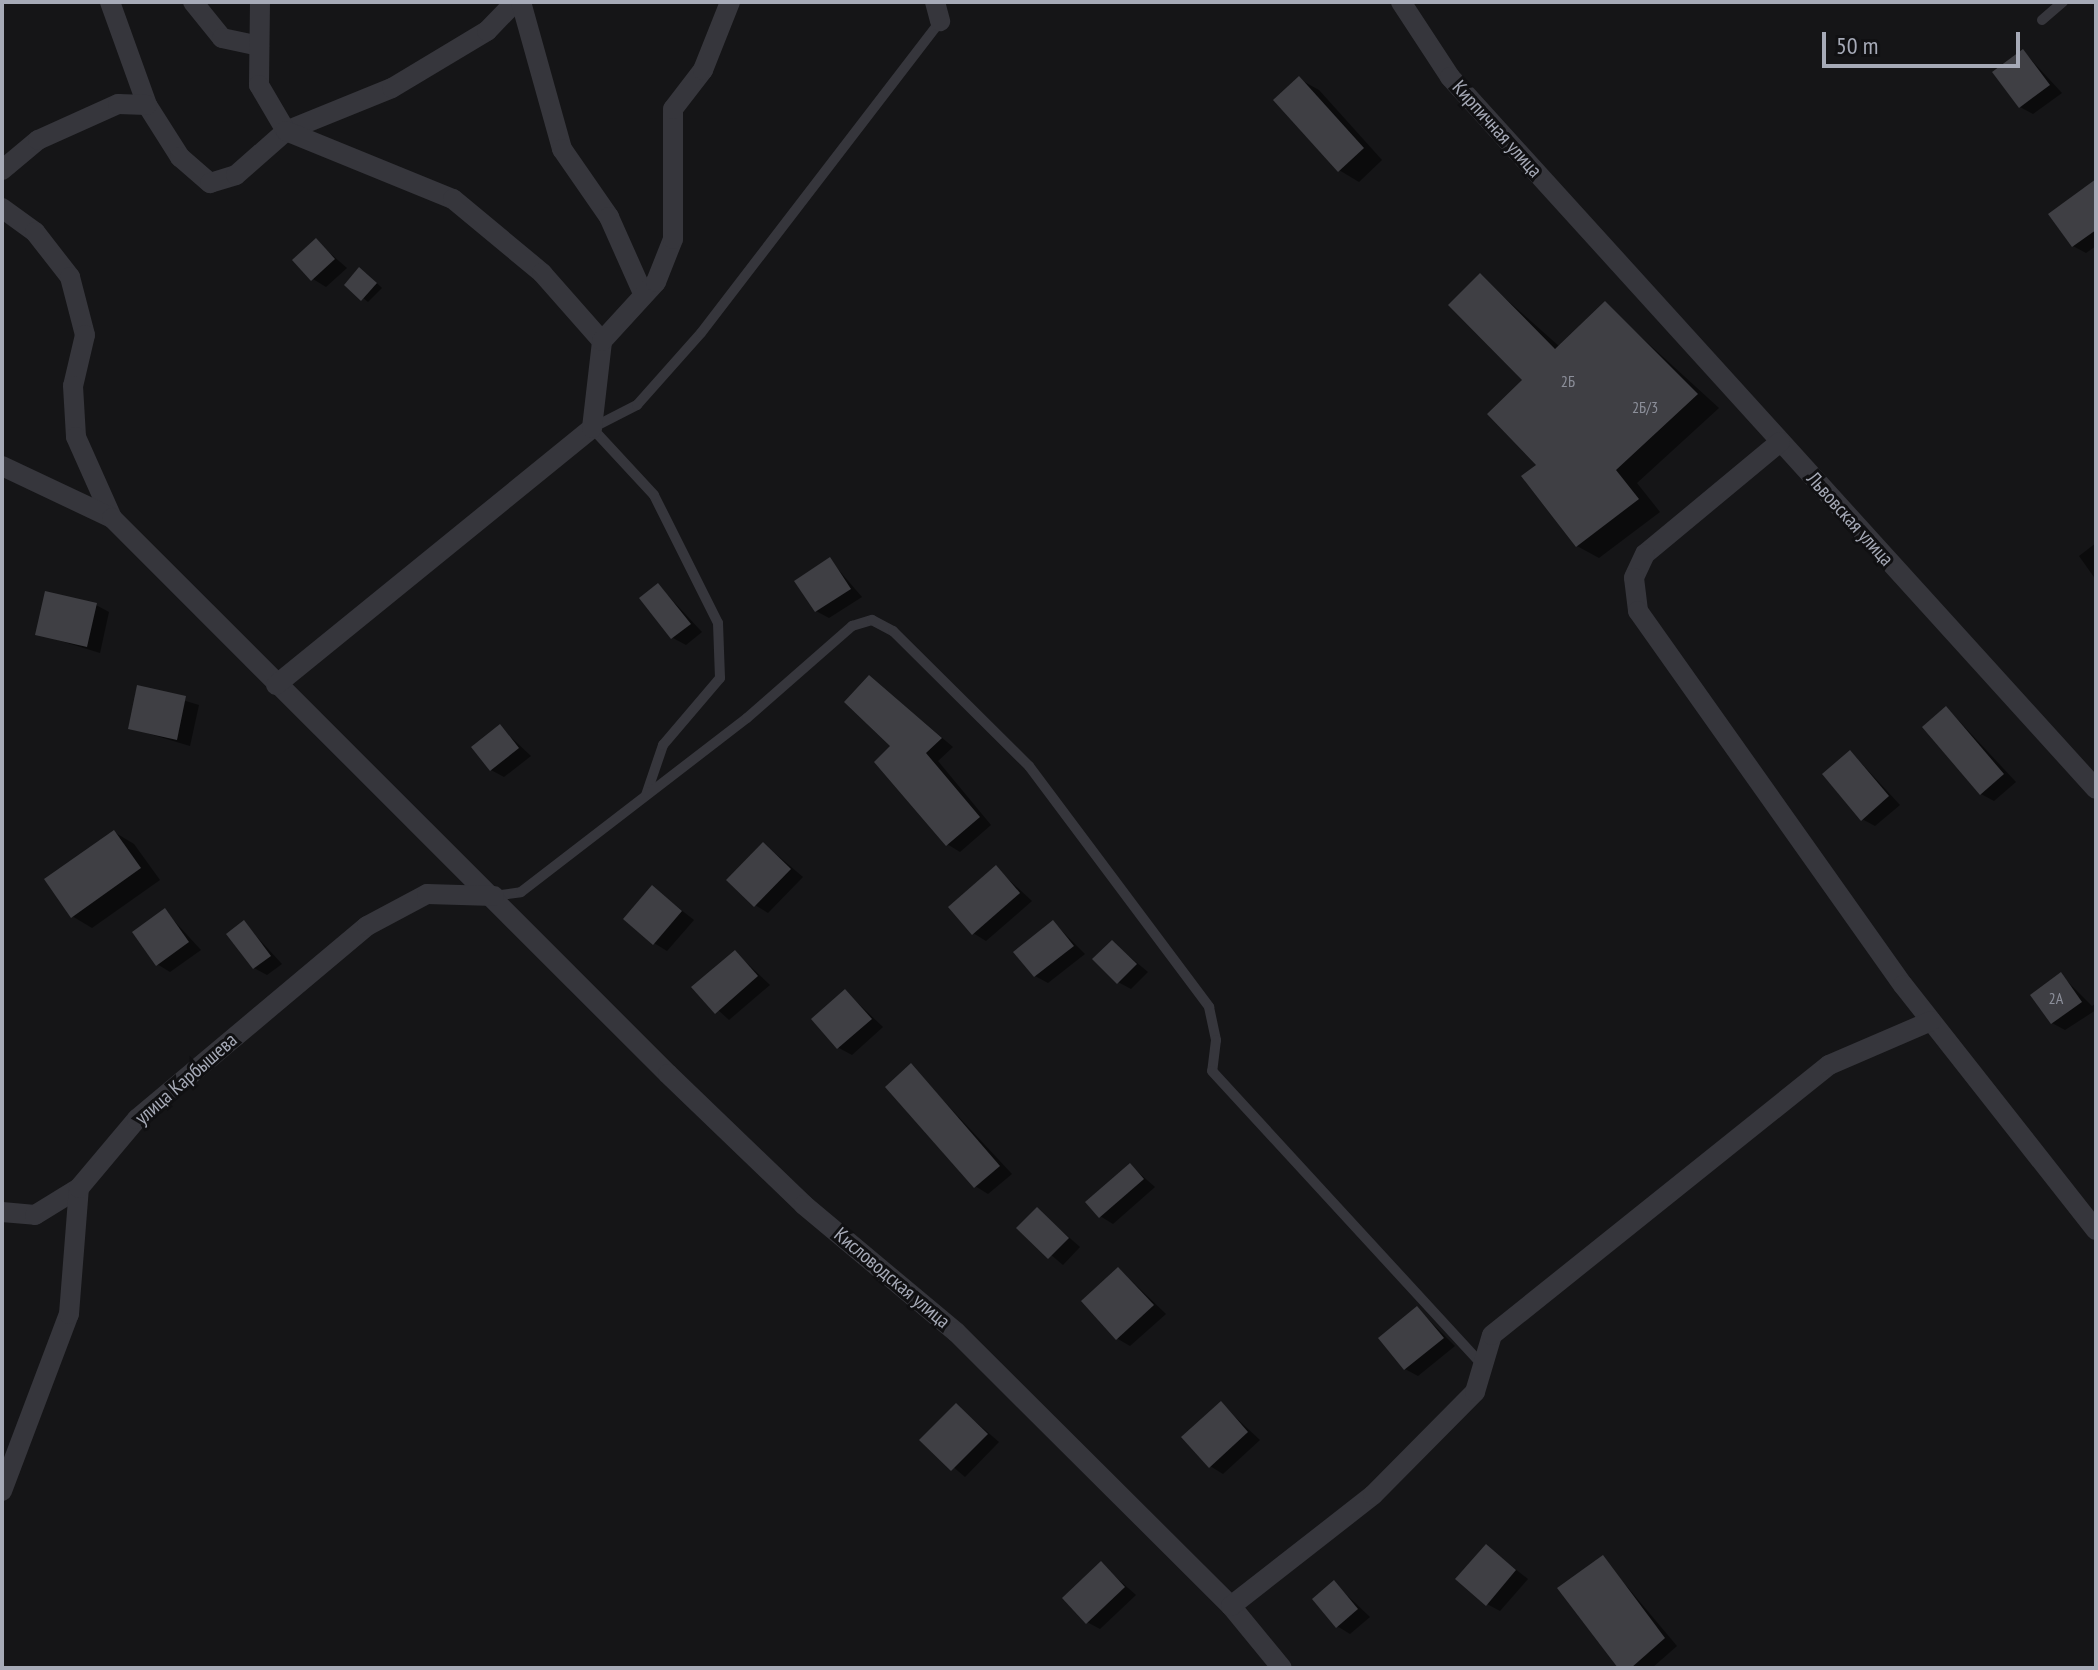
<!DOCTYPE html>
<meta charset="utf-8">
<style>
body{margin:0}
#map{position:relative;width:2098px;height:1670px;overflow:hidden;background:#151517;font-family:"PT Sans Narrow",sans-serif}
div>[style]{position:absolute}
.shadow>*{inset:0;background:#0007}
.building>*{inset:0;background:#3f3f44}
.lane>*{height:10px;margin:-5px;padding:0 5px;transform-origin:5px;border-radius:5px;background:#36363c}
.street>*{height:20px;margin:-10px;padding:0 10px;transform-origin:10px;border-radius:10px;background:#36363c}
span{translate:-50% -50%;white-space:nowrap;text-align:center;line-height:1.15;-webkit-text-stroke:6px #101012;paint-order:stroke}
.number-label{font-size:16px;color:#8c8f9a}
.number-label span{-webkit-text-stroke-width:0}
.street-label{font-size:20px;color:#a6aab7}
.frame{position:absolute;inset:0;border:4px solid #a6aab7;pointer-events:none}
.scale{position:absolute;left:1822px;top:32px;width:198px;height:36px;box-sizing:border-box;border:4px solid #a6aab7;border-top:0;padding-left:10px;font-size:24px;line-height:28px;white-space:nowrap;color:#a6aab7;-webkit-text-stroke:6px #101012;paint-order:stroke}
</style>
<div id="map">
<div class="shadow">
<i style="clip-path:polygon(2023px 51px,2062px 93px,2033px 114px,2020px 107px)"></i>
<i style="clip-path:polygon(1299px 79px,1319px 90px,1382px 160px,1359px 182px,1339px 170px)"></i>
<i style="clip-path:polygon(2096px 181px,2096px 246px,2086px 253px,2073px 246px)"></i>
<i style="clip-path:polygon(316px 241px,347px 268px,326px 287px,313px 279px)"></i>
<i style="clip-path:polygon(366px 273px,382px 288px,368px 302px,347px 285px)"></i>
<i style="clip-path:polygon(1480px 276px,1560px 347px,1605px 304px,1719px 408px,1637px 483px,1660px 512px,1599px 558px,1577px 546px,1538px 465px,1525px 380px)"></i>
<i style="clip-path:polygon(2096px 543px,2096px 580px,2079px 556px)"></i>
<i style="clip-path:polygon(830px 560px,862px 597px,829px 618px,816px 611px)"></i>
<i style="clip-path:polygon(659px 586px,702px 632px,686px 645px,673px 638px)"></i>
<i style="clip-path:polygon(96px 605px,109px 612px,100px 653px,38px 634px)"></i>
<i style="clip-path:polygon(870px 677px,953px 747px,938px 761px,991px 825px,960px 852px,947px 844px,893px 746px)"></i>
<i style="clip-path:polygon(139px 687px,199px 705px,190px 746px,130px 728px)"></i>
<i style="clip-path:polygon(1947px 708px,2016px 782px,1994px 801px,1981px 794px)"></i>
<i style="clip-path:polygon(500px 727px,531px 756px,504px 777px,491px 770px)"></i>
<i style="clip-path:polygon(1851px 752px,1900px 805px,1875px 826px,1862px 819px)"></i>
<i style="clip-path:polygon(114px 832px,134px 844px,160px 880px,92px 928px,72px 916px)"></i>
<i style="clip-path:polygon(764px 844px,803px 877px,768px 913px,755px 905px)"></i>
<i style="clip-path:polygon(996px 868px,1032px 901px,986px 941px,973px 933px)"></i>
<i style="clip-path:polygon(653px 888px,694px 920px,667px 951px,654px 943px)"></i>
<i style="clip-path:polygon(165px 911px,201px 950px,170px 972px,157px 964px)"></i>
<i style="clip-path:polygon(1053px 922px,1085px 954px,1048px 983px,1035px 976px)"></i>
<i style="clip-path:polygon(244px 923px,282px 964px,267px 975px,254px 968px)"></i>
<i style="clip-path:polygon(1112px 942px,1148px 972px,1131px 989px,1118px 982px)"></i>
<i style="clip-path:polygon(735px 952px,770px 985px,729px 1020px,694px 988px)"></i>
<i style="clip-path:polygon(2061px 975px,2092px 1006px,2096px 1003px,2096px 1010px,2065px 1030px,2052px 1023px)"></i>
<i style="clip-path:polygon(845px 991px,883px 1027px,852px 1055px,839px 1048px)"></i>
<i style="clip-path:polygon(911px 1066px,1012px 1174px,988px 1194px,975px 1186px)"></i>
<i style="clip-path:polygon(1130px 1165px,1155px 1187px,1113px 1224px,1100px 1216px)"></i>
<i style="clip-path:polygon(1037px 1209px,1080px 1247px,1063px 1265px,1019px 1228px)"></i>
<i style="clip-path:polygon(1119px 1269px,1166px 1314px,1130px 1346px,1118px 1339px)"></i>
<i style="clip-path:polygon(1418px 1309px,1455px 1346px,1418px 1376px,1405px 1369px)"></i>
<i style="clip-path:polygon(1221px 1404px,1260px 1440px,1223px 1474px,1210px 1466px)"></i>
<i style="clip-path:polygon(956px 1405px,999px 1442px,965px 1477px,922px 1440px)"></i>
<i style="clip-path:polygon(1486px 1546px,1528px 1579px,1500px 1611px,1487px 1604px)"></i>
<i style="clip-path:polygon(1603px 1558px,1677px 1646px,1652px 1668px,1622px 1668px)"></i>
<i style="clip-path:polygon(1101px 1564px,1136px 1595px,1100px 1629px,1087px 1622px)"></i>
<i style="clip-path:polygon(1334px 1583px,1370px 1617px,1350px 1634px,1337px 1626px)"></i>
</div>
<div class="building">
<i style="clip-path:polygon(2023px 49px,2050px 85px,2019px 108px,1992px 72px)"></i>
<i style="clip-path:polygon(1299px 76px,1364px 148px,1338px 172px,1273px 100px)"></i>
<i style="clip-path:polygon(2096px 179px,2096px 230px,2072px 247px,2048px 214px)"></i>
<i style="clip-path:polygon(316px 238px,335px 259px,311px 281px,292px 260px)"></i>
<i style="clip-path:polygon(359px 267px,377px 283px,361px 301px,344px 285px)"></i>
<i style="clip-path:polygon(1480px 273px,1555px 349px,1605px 301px,1698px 394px,1616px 470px,1639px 499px,1576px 547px,1521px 476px,1536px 465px,1487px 414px,1522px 380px,1448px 305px)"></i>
<i style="clip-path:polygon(830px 557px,851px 589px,815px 612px,794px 581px)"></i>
<i style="clip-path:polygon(658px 583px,691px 624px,671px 639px,639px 598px)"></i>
<i style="clip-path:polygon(45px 591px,97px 603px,87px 647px,35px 635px)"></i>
<i style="clip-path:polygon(869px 675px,942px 738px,926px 753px,980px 817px,946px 846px,874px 762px,890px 746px,844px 702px)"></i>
<i style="clip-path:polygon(137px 685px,186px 696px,177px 740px,128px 729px)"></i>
<i style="clip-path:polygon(1946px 706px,2004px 774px,1980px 795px,1922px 727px)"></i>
<i style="clip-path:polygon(500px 724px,519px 748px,490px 771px,471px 747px)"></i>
<i style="clip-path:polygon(1850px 750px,1889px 796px,1861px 821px,1822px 774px)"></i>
<i style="clip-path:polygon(114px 830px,141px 868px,71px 918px,44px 879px)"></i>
<i style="clip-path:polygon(763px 842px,791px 869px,754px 907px,726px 880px)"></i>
<i style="clip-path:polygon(996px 865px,1020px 893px,972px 935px,948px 907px)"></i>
<i style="clip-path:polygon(652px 885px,682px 911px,653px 945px,623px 919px)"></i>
<i style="clip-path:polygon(165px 908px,189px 942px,156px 966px,132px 932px)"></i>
<i style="clip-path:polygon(244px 920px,271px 956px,253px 969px,226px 934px)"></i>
<i style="clip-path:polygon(1053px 920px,1074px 946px,1034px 977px,1013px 952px)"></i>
<i style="clip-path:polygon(1112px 940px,1137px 964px,1117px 984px,1092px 959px)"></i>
<i style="clip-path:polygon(735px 950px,758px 976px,715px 1014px,691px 987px)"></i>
<i style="clip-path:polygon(2061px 972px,2082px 1002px,2051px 1024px,2030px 995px)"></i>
<i style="clip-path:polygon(845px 989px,872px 1019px,837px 1049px,811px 1019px)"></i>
<i style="clip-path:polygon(911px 1063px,1000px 1166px,974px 1188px,885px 1087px)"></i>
<i style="clip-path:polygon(1130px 1163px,1144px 1179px,1099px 1218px,1085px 1202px)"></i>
<i style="clip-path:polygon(1037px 1207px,1069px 1238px,1048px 1259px,1016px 1228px)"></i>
<i style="clip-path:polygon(1118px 1267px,1154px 1305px,1116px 1340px,1081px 1301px)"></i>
<i style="clip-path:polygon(1417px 1306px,1444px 1338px,1404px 1370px,1378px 1338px)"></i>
<i style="clip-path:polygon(1221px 1401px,1248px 1432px,1209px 1468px,1181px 1437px)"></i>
<i style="clip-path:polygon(956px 1403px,988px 1434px,951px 1471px,919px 1440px)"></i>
<i style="clip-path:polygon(1486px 1544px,1516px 1570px,1486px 1606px,1455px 1579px)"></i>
<i style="clip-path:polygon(1603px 1555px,1665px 1638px,1631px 1668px,1618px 1668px,1557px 1588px)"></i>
<i style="clip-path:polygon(1101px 1561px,1125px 1587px,1086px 1624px,1062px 1598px)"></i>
<i style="clip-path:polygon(1334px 1580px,1358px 1609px,1336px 1628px,1312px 1599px)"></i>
</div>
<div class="lane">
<i style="left:2042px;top:20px;width:28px;rotate:-41deg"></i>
<i style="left:646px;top:795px;width:53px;rotate:-71.2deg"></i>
<i style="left:663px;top:745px;width:88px;rotate:-49.6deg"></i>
<i style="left:720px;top:678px;width:55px;rotate:-92.1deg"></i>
<i style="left:718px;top:623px;width:143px;rotate:-116.6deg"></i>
<i style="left:654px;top:495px;width:91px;rotate:-132.8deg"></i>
<i style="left:592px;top:428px;width:51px;rotate:-27.1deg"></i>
<i style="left:637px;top:405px;width:96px;rotate:-48.4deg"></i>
<i style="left:701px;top:333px;width:393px;rotate:-52.5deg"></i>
<i style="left:494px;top:896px;width:27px;rotate:-8deg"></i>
<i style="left:521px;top:892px;width:285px;rotate:-37.6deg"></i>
<i style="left:747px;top:718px;width:140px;rotate:-41.2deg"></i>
<i style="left:852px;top:626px;width:21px;rotate:-17deg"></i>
<i style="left:872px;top:620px;width:24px;rotate:28deg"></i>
<i style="left:893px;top:631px;width:192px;rotate:44.8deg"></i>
<i style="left:1029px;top:766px;width:301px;rotate:53.2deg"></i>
<i style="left:1209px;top:1007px;width:34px;rotate:78deg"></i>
<i style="left:1216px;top:1040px;width:31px;rotate:97deg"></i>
<i style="left:1212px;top:1071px;width:401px;rotate:47.4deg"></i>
</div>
<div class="street">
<i style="left:110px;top:2px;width:109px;rotate:70.2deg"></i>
<i style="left:147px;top:105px;width:62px;rotate:57.6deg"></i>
<i style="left:180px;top:157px;width:40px;rotate:41deg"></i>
<i style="left:210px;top:183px;width:27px;rotate:-17deg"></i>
<i style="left:236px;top:175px;width:67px;rotate:-41.3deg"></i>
<i style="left:286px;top:131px;width:114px;rotate:-22.1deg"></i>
<i style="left:392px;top:88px;width:111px;rotate:-31deg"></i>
<i style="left:487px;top:31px;width:40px;rotate:-46deg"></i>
<i style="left:193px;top:2px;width:46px;rotate:51.1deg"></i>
<i style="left:222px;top:38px;width:38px;rotate:12deg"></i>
<i style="left:260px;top:2px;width:83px;rotate:90.7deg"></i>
<i style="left:259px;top:85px;width:53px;rotate:59.6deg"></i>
<i style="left:286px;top:131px;width:180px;rotate:22.2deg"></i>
<i style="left:453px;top:199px;width:116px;rotate:39.7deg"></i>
<i style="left:542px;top:273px;width:91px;rotate:48.6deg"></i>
<i style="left:521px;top:2px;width:153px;rotate:74.4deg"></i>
<i style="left:562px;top:149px;width:83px;rotate:55.3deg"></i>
<i style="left:609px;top:217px;width:81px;rotate:66deg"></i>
<i style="left:935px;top:2px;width:20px;rotate:75deg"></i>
<i style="left:1401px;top:2px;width:90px;rotate:56.8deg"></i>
<i style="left:1450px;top:77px;width:961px;rotate:47.78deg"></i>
<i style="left:2px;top:170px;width:47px;rotate:-39.8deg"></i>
<i style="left:38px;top:140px;width:88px;rotate:-24.2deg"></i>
<i style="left:118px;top:104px;width:29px;rotate:2deg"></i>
<i style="left:2px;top:208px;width:41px;rotate:36deg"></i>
<i style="left:35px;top:232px;width:57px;rotate:52.1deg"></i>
<i style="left:70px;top:277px;width:60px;rotate:75.5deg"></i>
<i style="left:85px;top:335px;width:52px;rotate:103.2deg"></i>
<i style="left:73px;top:386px;width:51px;rotate:86.6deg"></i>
<i style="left:76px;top:437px;width:89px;rotate:66deg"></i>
<i style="left:1780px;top:442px;width:175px;rotate:140.3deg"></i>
<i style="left:1645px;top:554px;width:26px;rotate:115deg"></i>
<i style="left:1634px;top:578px;width:33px;rotate:83deg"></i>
<i style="left:1638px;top:611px;width:458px;rotate:54.7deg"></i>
<i style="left:1903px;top:985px;width:312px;rotate:51.8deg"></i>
<i style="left:2px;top:466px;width:122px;rotate:25.3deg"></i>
<i style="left:112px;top:518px;width:786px;rotate:45deg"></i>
<i style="left:668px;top:1074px;width:189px;rotate:43.9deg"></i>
<i style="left:804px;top:1205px;width:198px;rotate:39.9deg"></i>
<i style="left:956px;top:1332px;width:388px;rotate:44.9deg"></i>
<i style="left:1231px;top:1606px;width:80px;rotate:50.6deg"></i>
<i style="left:276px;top:685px;width:407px;rotate:-39.1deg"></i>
<i style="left:592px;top:428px;width:88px;rotate:-83.4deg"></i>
<i style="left:602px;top:341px;width:80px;rotate:-47.5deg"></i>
<i style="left:656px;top:282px;width:46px;rotate:-68.4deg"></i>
<i style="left:673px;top:239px;width:130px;rotate:-90deg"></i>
<i style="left:673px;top:109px;width:49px;rotate:-52.4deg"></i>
<i style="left:703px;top:70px;width:73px;rotate:-68.3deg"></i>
<i style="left:2px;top:1212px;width:33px;rotate:5deg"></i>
<i style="left:35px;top:1215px;width:52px;rotate:-31.5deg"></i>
<i style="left:2px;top:1491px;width:189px;rotate:-69.3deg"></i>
<i style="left:69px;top:1314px;width:126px;rotate:-85.5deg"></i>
<i style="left:79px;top:1188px;width:90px;rotate:-50deg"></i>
<i style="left:137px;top:1119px;width:300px;rotate:-40deg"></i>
<i style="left:367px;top:926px;width:68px;rotate:-28.1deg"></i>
<i style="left:427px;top:894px;width:67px;rotate:1.7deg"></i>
<i style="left:1231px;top:1606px;width:180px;rotate:-38deg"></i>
<i style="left:1373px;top:1495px;width:145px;rotate:-45.3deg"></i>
<i style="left:1475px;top:1392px;width:59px;rotate:-73.4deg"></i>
<i style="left:1492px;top:1335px;width:432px;rotate:-38.7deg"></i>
<i style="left:1829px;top:1065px;width:111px;rotate:-23.3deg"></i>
</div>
<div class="number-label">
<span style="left:1568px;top:381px">2Б</span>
<span style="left:1645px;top:407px">2Б/3</span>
<span style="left:2056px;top:998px">2А</span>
</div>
<div class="street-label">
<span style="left:1497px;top:129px;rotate:48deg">Кирпичная улица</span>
<span style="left:1850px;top:519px;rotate:48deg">Львовская улица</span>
<span style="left:186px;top:1079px;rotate:-41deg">улица Карбышева</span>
<span style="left:892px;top:1278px;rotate:40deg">Кисловодская улица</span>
</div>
<div class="frame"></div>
<div class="scale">50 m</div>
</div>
